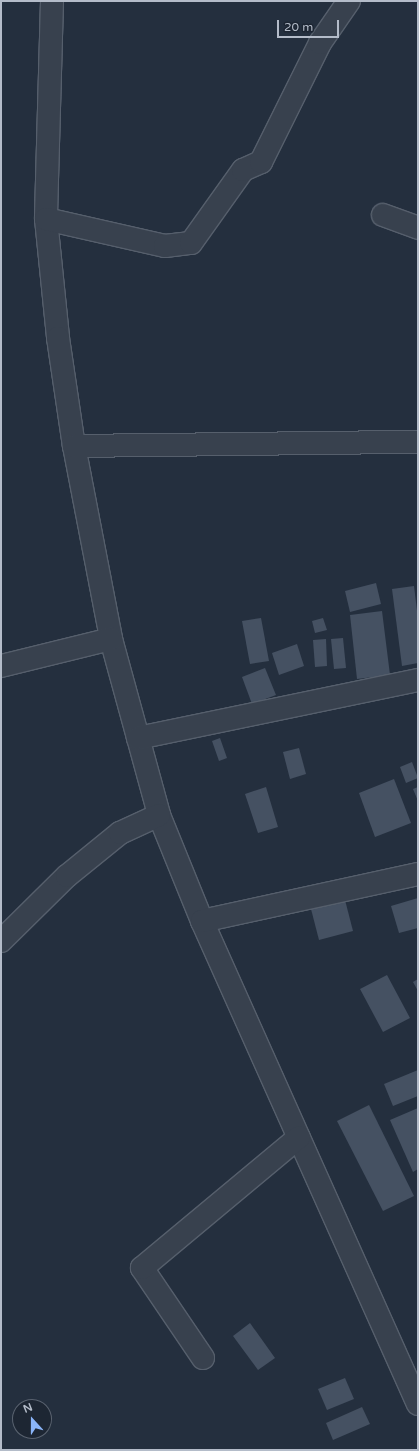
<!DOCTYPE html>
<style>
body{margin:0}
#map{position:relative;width:419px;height:1451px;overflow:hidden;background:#242f3e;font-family:"Varela Round",sans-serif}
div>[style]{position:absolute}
.building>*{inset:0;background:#455162}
.roads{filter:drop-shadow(1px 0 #565f6c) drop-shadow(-1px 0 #565f6c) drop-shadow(0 1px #565f6c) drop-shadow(0 -1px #565f6c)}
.minor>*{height:22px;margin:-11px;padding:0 11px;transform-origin:11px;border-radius:11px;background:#38414e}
span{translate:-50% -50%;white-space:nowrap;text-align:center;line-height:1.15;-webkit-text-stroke:3px #1d2633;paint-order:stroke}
.frame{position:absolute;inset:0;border:2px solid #b4bcc9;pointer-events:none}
.north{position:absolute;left:12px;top:1399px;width:40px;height:40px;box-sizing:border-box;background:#1d2633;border:1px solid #59626f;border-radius:50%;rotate:339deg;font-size:11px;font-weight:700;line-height:16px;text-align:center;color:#b4bcc9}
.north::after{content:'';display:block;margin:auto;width:14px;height:18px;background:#8ab4f8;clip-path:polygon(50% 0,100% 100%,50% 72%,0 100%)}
.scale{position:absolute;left:277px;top:20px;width:62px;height:18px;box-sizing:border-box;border:2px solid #b4bcc9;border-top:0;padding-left:5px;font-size:12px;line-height:14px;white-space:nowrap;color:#b4bcc9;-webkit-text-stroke:3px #1d2633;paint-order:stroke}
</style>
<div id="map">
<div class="building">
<i style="clip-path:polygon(376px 583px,381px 604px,350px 612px,345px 591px)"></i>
<i style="clip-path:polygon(414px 586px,418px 619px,418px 663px,402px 666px,392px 589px)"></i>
<i style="clip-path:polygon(382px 611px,390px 675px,357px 679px,350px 615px)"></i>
<i style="clip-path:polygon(261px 618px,269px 661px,250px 664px,242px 621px)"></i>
<i style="clip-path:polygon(323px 618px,327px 630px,315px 633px,312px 621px)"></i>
<i style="clip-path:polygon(343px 638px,346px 668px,334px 669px,331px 639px)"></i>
<i style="clip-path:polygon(326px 639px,327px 666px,315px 667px,313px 640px)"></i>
<i style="clip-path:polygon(297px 644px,304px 666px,279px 675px,272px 653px)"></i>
<i style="clip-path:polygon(265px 668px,276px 695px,252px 704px,242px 677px)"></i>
<i style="clip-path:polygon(220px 738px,227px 758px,219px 761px,212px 741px)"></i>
<i style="clip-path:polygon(299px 748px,306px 774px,290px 779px,283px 752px)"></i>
<i style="clip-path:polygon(412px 762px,418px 778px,406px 783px,400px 767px)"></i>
<i style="clip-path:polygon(394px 779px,411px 823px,375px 837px,359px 793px)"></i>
<i style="clip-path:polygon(266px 787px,278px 827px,258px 833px,245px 794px)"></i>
<i style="clip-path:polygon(418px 787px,418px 801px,413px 789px)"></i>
<i style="clip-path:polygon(418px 898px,418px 928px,399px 933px,391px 906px)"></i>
<i style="clip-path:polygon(345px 900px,353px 931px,319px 940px,311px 909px)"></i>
<i style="clip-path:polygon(387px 975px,410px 1018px,383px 1032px,360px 989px)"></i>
<i style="clip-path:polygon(418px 979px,418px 991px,413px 982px)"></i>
<i style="clip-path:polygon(418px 1070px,418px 1096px,393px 1106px,384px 1084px)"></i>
<i style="clip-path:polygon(369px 1105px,414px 1196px,383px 1211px,337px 1121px)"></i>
<i style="clip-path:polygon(418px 1108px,418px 1169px,413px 1172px,390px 1120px)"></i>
<i style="clip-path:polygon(250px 1323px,275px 1358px,258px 1370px,233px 1336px)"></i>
<i style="clip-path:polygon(345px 1378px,354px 1399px,327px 1410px,318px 1389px)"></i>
<i style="clip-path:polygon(362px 1407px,370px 1424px,333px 1440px,326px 1423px)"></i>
</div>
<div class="roads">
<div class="minor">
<i style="left:52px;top:1px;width:218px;rotate:91.6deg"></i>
<i style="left:46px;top:219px;width:120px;rotate:84.2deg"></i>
<i style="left:58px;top:338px;width:109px;rotate:81.6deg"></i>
<i style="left:74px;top:446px;width:197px;rotate:79.1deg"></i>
<i style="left:111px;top:639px;width:182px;rotate:74.7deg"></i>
<i style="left:159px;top:815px;width:114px;rotate:67.9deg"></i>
<i style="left:202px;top:921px;width:529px;rotate:65.91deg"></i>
<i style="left:383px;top:215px;width:37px;rotate:20deg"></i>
<i style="left:46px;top:219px;width:122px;rotate:12.8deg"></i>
<i style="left:165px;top:246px;width:26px;rotate:-7deg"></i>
<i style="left:191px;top:243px;width:90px;rotate:-54.5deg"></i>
<i style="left:243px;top:170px;width:20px;rotate:-24deg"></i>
<i style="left:261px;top:162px;width:133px;rotate:-63.6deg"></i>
<i style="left:320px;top:43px;width:51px;rotate:-55.4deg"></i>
<i style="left:74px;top:446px;width:344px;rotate:-0.7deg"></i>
<i style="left:1px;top:666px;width:113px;rotate:-13.8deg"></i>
<i style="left:138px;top:738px;width:286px;rotate:-11.7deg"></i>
<i style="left:202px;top:921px;width:221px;rotate:-12.3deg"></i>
<i style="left:1px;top:941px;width:93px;rotate:-44.6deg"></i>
<i style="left:67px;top:876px;width:68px;rotate:-39.1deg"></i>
<i style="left:120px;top:833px;width:43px;rotate:-24.8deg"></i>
<i style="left:203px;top:1358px;width:109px;rotate:-124.1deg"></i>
<i style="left:142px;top:1268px;width:204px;rotate:-39.8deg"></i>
</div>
</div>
<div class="frame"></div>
<div class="north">N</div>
<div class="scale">20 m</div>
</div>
